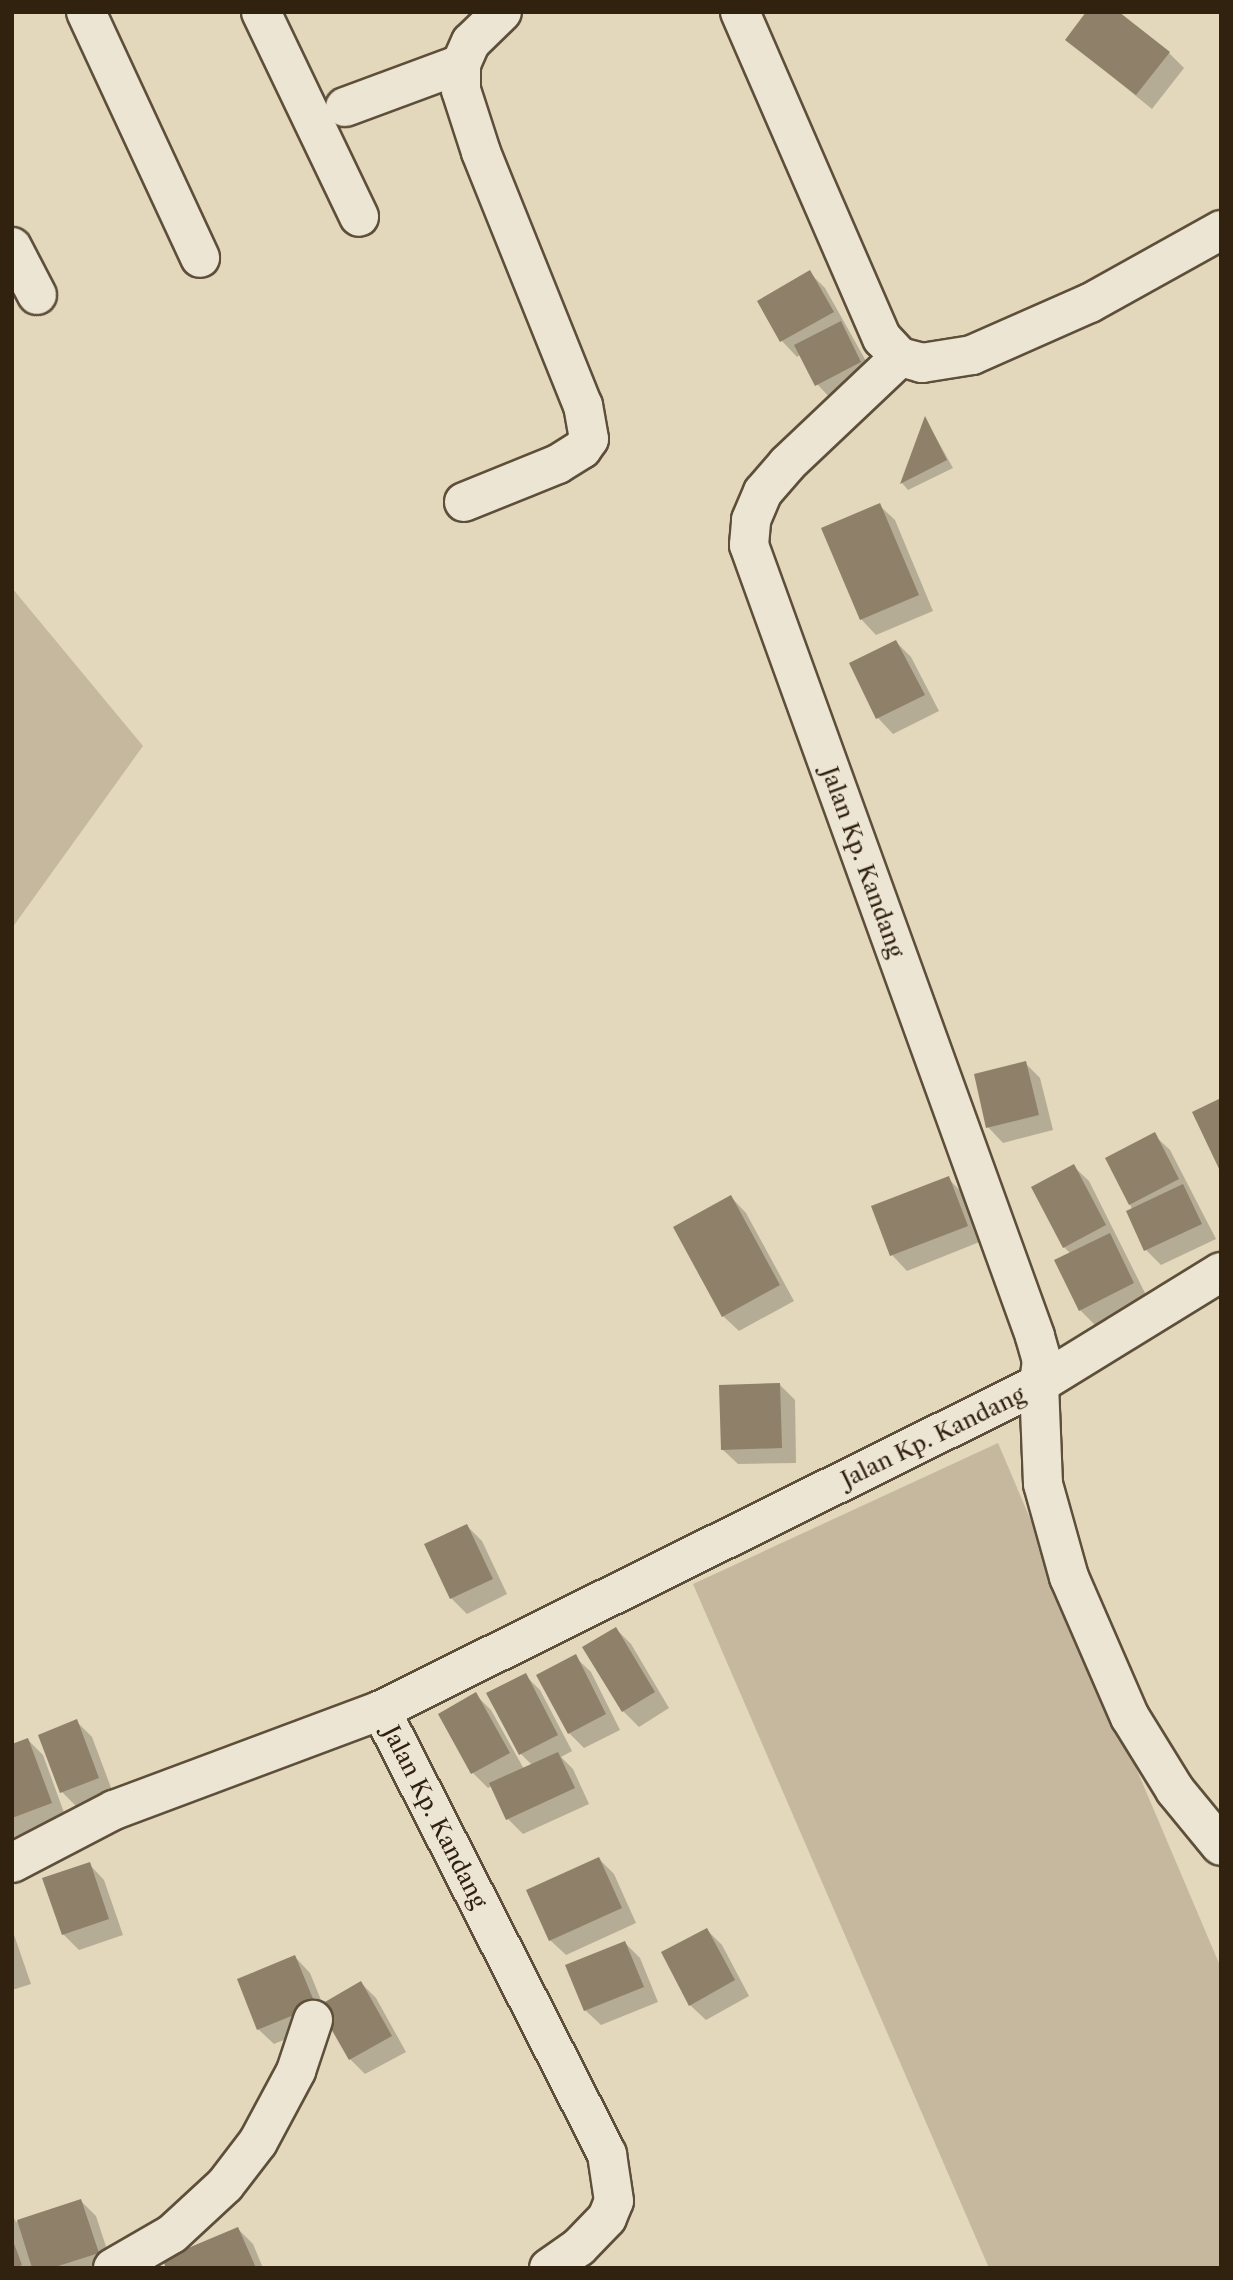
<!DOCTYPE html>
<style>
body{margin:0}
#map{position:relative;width:1233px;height:2280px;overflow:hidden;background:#e3d7bc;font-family:"Libre Caslon Text",serif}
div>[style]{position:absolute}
.green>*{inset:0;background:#c5b89f}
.shadow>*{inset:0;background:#0003}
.building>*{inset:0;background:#8e8069}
.roads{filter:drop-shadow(2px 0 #5e4f3a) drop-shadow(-2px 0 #5e4f3a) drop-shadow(0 2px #5e4f3a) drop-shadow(0 -2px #5e4f3a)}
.minor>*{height:38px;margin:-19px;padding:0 19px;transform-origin:19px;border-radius:19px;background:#ede5d3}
span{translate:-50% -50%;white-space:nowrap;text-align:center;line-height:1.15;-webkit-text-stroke:6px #ede5d3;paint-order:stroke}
.street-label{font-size:23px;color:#31220f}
.frame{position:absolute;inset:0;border:14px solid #31220f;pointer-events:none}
</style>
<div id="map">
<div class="green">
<i style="clip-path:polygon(12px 588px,143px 746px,12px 928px)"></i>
<i style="clip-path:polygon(998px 1443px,1221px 1968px,1221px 2268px,989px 2268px,693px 1584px)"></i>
</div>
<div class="shadow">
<i style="clip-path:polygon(1067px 40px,1169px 53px,1184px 68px,1152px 109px)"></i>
<i style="clip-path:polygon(810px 273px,825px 288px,875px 377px,832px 400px,817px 384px,801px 354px,797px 357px,782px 341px,760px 302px)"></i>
<i style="clip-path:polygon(926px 420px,953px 468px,908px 490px,902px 483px)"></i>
<i style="clip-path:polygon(879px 505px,895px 520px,933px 611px,876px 635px,861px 619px)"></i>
<i style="clip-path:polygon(896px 642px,911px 657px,939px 711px,893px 734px,878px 718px,851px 664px)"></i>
<i style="clip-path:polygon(1025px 1063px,1040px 1078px,1053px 1130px,1003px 1143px,988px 1127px)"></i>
<i style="clip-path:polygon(1154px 1135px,1170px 1150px,1216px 1239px,1161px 1265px,1146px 1250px,1130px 1204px)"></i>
<i style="clip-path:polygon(1073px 1166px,1089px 1181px,1148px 1299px,1095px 1325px,1080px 1310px,1071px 1254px,1064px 1247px)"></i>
<i style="clip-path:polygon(948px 1178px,963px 1194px,982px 1241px,907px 1271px,892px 1255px,873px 1207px)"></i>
<i style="clip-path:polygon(731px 1197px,746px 1213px,794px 1301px,739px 1331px,723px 1316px)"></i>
<i style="clip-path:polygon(780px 1385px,795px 1400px,796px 1463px,738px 1464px,722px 1449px)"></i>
<i style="clip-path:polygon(467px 1526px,482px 1541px,507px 1594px,467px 1614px,451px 1598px)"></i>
<i style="clip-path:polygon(616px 1629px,631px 1644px,669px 1708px,639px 1727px,623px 1711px,584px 1648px)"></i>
<i style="clip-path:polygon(575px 1657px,591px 1672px,620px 1730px,584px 1748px,569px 1733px)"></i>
<i style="clip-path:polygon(525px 1675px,540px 1690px,572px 1751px,561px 1757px,573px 1769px,589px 1804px,523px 1834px,508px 1819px,492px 1786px,488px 1788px,473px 1773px,476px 1695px,491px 1710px,524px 1769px,532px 1765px,521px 1754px,489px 1694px)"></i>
<i style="clip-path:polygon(76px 1721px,92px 1737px,113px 1793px,77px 1807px,62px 1792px)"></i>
<i style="clip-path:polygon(28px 1740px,43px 1755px,66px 1818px,12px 1838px,12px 1746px)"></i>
<i style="clip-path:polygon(599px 1859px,614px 1874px,636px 1923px,566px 1955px,550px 1940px)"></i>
<i style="clip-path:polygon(89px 1864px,104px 1880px,123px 1935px,79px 1950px,63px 1934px)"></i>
<i style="clip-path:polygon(12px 1929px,31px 1984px,12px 1990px)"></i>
<i style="clip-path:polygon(707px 1930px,722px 1945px,749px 1996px,706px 2020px,690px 2005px)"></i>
<i style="clip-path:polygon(625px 1943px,640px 1958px,658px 2002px,601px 2025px,585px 2010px)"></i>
<i style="clip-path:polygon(295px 1957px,310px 1973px,323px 2005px,361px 1983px,376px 1998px,406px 2052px,365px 2074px,350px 2059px,329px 2021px,274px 2044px,258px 2029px)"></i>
<i style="clip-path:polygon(81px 2201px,96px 2216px,113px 2268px,12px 2268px,12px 2214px,16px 2222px)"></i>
<i style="clip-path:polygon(238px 2229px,253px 2244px,263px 2268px,168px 2268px)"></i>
</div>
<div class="building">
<i style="clip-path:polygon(1086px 12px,1119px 12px,1170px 52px,1136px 95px,1065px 40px)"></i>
<i style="clip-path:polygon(810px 270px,834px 312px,780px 342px,757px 301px)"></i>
<i style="clip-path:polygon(841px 321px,861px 362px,815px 386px,794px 345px)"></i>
<i style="clip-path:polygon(925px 416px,947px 460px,900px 484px)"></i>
<i style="clip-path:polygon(880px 503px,919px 595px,860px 620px,821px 528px)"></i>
<i style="clip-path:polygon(896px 640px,925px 695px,876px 719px,849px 663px)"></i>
<i style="clip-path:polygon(1026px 1061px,1039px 1115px,986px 1128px,974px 1074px)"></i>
<i style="clip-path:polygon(1221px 1098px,1221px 1173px,1192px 1112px)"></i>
<i style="clip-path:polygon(1155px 1132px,1179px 1179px,1129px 1205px,1105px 1158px)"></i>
<i style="clip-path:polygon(1074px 1164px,1106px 1225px,1063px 1248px,1031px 1187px)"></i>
<i style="clip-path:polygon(949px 1176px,968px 1226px,890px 1256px,871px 1206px)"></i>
<i style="clip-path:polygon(1183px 1184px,1202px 1224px,1144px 1251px,1126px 1211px)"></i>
<i style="clip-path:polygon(731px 1195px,780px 1285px,722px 1317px,673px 1227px)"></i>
<i style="clip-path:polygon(1110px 1233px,1134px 1283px,1079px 1311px,1054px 1260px)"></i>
<i style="clip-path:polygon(780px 1383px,782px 1448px,721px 1450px,719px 1385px)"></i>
<i style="clip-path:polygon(467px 1524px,493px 1579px,450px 1599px,424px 1544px)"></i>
<i style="clip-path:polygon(616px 1627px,655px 1692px,622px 1712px,582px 1647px)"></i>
<i style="clip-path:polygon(576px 1654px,606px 1714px,568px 1734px,536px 1675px)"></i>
<i style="clip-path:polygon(526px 1673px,558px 1735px,519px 1755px,486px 1693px)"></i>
<i style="clip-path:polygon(476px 1692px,510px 1753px,471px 1774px,438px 1714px)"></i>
<i style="clip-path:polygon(77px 1719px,99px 1778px,60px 1793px,38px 1735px)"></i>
<i style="clip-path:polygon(28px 1738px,52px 1803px,12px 1818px,12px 1744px)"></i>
<i style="clip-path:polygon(558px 1752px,575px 1788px,506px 1820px,489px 1783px)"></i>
<i style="clip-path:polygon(599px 1857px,622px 1908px,549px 1941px,526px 1890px)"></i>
<i style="clip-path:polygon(90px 1862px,109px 1919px,62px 1935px,42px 1878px)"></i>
<i style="clip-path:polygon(707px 1928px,735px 1980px,689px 2006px,661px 1952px)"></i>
<i style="clip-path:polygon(625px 1941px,644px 1987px,584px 2011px,565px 1965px)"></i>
<i style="clip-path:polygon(295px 1955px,316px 2006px,257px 2030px,237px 1979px)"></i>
<i style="clip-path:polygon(361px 1981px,392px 2036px,349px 2060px,318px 2006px)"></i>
<i style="clip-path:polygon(81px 2199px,99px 2253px,52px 2268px,32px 2268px,17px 2220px)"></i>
<i style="clip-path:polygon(238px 2227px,256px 2268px,166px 2268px,162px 2259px)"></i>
<i style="clip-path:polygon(12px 2238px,22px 2265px,15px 2268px,12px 2268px)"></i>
</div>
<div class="roads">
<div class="minor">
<i style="left:86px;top:12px;width:271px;rotate:65.1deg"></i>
<i style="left:261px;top:12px;width:227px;rotate:64.4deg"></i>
<i style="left:740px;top:12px;width:356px;rotate:66.5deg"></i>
<i style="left:882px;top:338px;width:26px;rotate:47deg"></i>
<i style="left:900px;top:357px;width:23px;rotate:15deg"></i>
<i style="left:922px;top:363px;width:51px;rotate:-9.1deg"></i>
<i style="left:972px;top:355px;width:129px;rotate:-23.8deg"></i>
<i style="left:1090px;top:303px;width:150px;rotate:-29.1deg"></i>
<i style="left:345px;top:107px;width:124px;rotate:-20.3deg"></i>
<i style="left:12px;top:247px;width:54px;rotate:62.5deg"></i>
<i style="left:464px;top:502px;width:101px;rotate:-22deg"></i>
<i style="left:558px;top:464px;width:28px;rotate:-32deg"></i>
<i style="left:582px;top:449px;width:12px;rotate:-55deg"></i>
<i style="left:589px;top:439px;width:34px;rotate:-100deg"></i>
<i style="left:583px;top:406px;width:274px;rotate:-111.9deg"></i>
<i style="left:481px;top:152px;width:65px;rotate:-107.9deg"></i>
<i style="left:461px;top:90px;width:26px;rotate:-90deg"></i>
<i style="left:461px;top:64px;width:24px;rotate:-66deg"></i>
<i style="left:471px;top:42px;width:43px;rotate:-44.1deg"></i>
<i style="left:1221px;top:1272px;width:214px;rotate:148.4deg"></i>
<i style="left:1039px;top:1384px;width:100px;rotate:87.7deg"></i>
<i style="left:1043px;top:1484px;width:97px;rotate:74.4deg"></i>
<i style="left:1069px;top:1577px;width:153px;rotate:66.5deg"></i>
<i style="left:1130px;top:1717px;width:86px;rotate:58.3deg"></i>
<i style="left:1175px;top:1790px;width:72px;rotate:50.6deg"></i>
<i style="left:12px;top:1863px;width:115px;rotate:-27.5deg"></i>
<i style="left:114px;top:1810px;width:285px;rotate:-20.5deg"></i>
<i style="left:113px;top:2268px;width:68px;rotate:-30deg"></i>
<i style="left:172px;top:2234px;width:72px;rotate:-42.8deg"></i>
<i style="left:225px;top:2185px;width:54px;rotate:-52.5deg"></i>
<i style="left:258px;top:2142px;width:81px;rotate:-61.8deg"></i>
<i style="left:296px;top:2071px;width:54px;rotate:-71.6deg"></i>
<i style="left:549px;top:2268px;width:37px;rotate:-35deg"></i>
<i style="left:579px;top:2247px;width:40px;rotate:-46deg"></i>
<i style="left:607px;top:2218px;width:18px;rotate:-68deg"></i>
<i style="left:614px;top:2201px;width:48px;rotate:-98.5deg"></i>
<i style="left:607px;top:2154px;width:498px;rotate:-117deg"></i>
<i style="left:381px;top:1710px;width:734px;rotate:-26.36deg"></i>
<i style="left:1039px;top:1384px;width:23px;rotate:-83deg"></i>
<i style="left:1042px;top:1361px;width:26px;rotate:-106deg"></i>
<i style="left:1035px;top:1336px;width:841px;rotate:-109.88deg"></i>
<i style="left:749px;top:545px;width:25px;rotate:-85deg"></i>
<i style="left:751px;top:520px;width:30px;rotate:-67deg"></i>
<i style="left:763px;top:492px;width:37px;rotate:-49deg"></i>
<i style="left:787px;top:464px;width:156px;rotate:-43.4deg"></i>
</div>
</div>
<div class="street-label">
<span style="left:863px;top:862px;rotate:70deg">Jalan Kp. Kandang</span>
<span style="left:933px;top:1437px;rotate:-26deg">Jalan Kp. Kandang</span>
<span style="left:435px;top:1817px;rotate:63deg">Jalan Kp. Kandang</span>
</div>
<div class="frame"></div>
</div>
